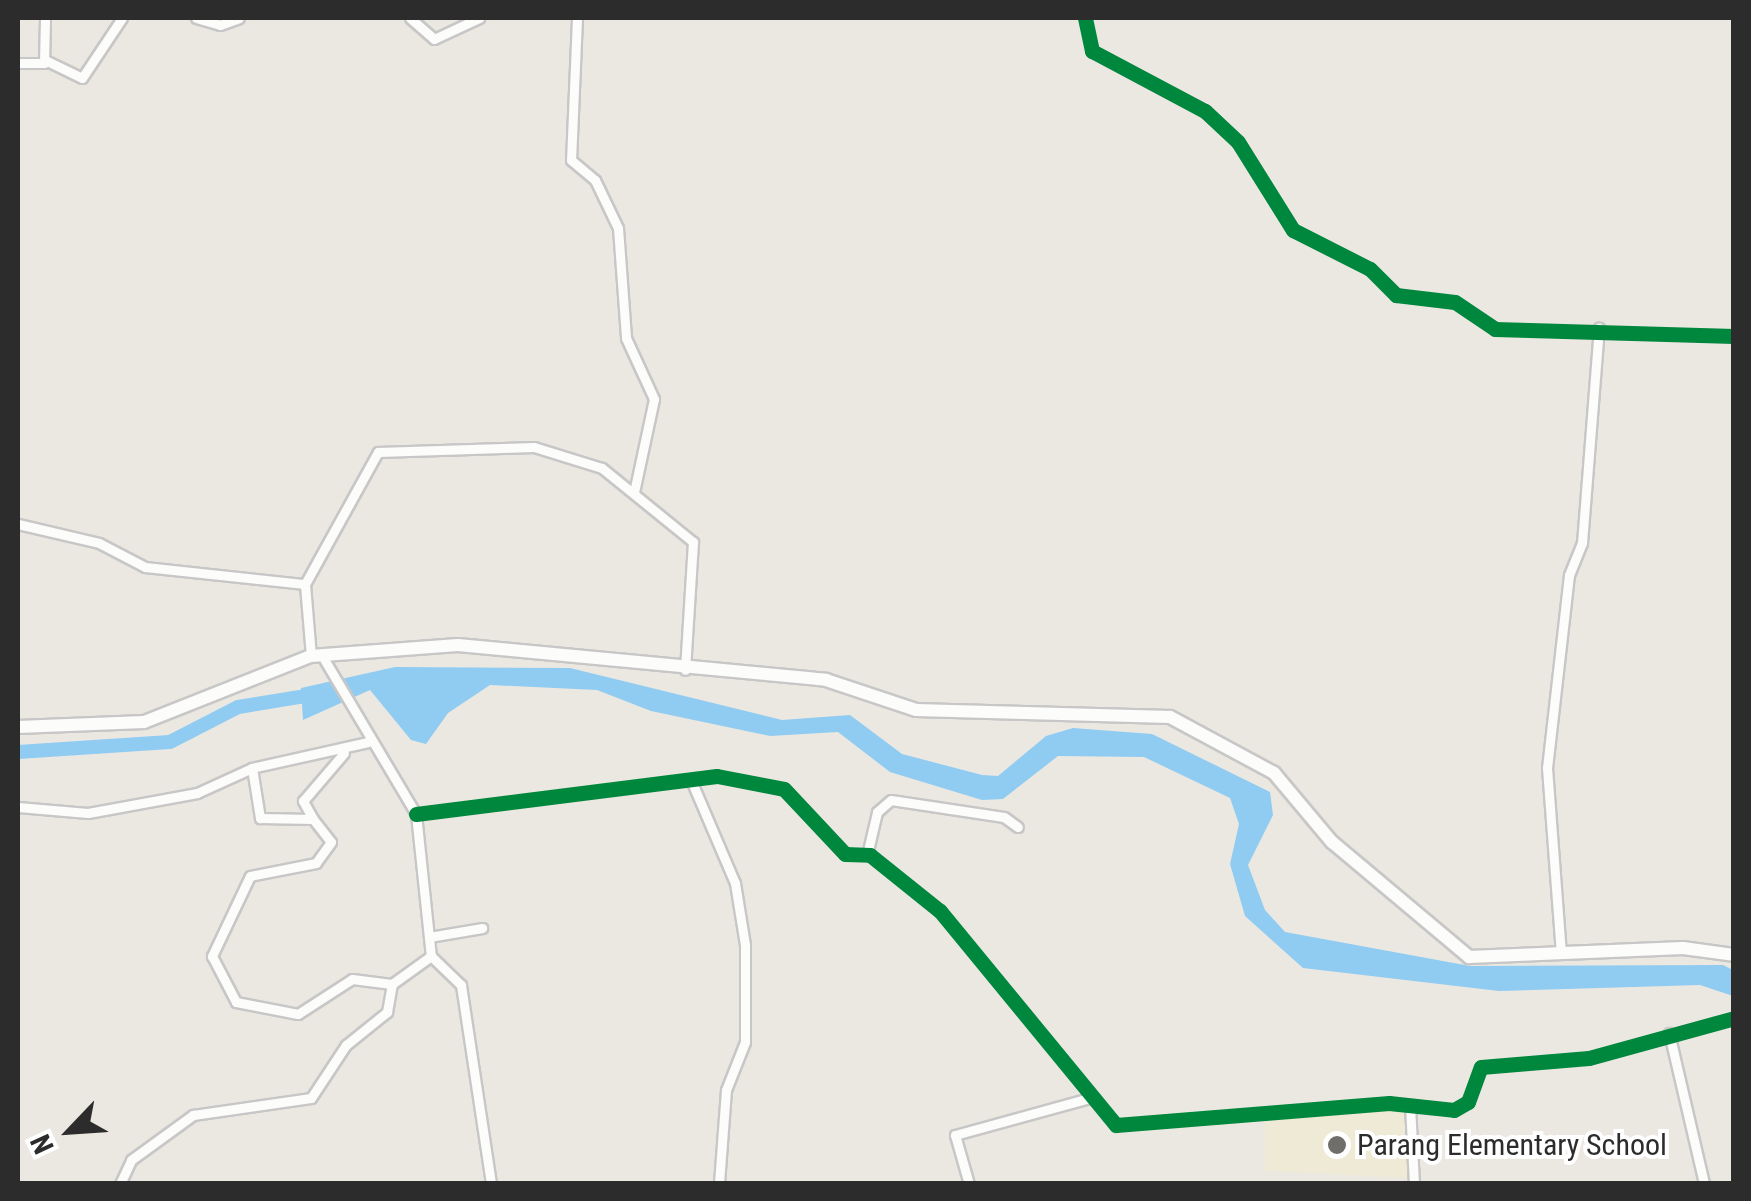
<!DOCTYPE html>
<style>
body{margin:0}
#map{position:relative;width:1751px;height:1201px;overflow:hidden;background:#ebe8e1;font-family:"Roboto Condensed",sans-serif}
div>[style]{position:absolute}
.education>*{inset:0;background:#eeead5}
.water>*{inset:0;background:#90cbf2}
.river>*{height:14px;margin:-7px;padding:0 7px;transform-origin:7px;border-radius:7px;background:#90cbf2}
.roads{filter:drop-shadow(2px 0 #c8c7c7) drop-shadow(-2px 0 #c8c7c7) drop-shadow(0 2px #c8c7c7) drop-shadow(0 -2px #c8c7c7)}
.minor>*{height:9px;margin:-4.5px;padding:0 4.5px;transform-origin:4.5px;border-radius:4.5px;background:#fcfcfa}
.secondary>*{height:12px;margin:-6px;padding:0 6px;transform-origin:6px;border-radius:6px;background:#fcfcfa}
.cycleway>*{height:15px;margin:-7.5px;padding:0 7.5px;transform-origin:7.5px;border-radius:7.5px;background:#00873e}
.dots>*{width:28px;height:28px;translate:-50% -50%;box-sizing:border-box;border:5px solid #fff;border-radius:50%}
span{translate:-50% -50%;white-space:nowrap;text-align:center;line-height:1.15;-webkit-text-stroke:8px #fff;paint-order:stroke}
.poi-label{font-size:30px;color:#2c2c2c}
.left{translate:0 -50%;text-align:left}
.frame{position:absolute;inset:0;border:20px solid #2c2c2c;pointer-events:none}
.north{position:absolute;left:20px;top:1081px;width:100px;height:100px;-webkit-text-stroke:8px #fff;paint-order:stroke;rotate:245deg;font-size:28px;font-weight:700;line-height:40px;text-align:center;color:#2c2c2c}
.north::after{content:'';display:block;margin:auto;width:35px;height:45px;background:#2c2c2c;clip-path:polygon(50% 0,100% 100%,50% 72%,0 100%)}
</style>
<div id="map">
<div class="education">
<i style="clip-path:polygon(1407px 1108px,1412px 1178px,1265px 1171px,1265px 1120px)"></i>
</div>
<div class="water">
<i style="clip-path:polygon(395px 667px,570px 668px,782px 720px,850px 715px,902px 754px,982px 775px,998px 776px,1046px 736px,1073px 728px,1152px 734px,1270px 792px,1273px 815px,1248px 865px,1265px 910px,1285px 932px,1470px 966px,1723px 965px,1733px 970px,1733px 996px,1700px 985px,1499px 991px,1303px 968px,1245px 916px,1230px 864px,1239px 824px,1230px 798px,1144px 757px,1058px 756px,1003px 799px,982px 800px,890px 772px,838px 732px,770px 736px,651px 711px,597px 690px,490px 685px,448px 713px,426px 744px,411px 740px,370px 690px,303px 720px,301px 688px)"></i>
</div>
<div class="river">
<i style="left:18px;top:752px;width:152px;rotate:-3.8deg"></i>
<i style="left:170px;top:742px;width:76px;rotate:-27.2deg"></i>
<i style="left:238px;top:707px;width:80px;rotate:-9.3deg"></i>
</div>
<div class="roads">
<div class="minor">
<i style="left:196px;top:18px;width:25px;rotate:16deg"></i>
<i style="left:220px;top:25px;width:20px;rotate:-20deg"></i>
<i style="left:410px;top:18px;width:32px;rotate:41deg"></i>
<i style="left:434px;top:39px;width:50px;rotate:-25deg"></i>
<i style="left:577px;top:18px;width:142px;rotate:92.4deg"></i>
<i style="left:571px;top:160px;width:31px;rotate:40deg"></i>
<i style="left:595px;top:180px;width:53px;rotate:64.4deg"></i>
<i style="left:618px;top:228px;width:110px;rotate:85.8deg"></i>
<i style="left:626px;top:338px;width:67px;rotate:65.3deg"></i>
<i style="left:654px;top:399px;width:95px;rotate:102.1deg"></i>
<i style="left:1085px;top:18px;width:34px;rotate:78deg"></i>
<i style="left:1092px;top:51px;width:128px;rotate:28deg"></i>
<i style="left:1205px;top:111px;width:45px;rotate:43.2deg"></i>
<i style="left:1238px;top:142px;width:104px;rotate:58deg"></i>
<i style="left:1293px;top:230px;width:86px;rotate:26.9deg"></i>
<i style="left:1370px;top:269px;width:37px;rotate:45deg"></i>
<i style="left:1396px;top:295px;width:59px;rotate:6.8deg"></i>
<i style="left:1455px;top:302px;width:48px;rotate:34deg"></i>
<i style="left:1495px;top:329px;width:239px;rotate:1.7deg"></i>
<i style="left:45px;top:60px;width:41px;rotate:25.9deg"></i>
<i style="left:82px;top:78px;width:72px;rotate:-56.3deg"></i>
<i style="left:18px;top:63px;width:26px"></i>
<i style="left:44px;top:63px;width:45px;rotate:-88.7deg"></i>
<i style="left:18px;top:524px;width:83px;rotate:13.2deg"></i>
<i style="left:99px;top:543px;width:52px;rotate:27.6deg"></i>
<i style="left:145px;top:567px;width:161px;rotate:6.1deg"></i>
<i style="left:321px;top:654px;width:186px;rotate:59.3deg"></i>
<i style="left:416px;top:814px;width:143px;rotate:84deg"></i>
<i style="left:431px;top:956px;width:42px;rotate:44deg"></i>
<i style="left:461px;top:985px;width:201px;rotate:81.4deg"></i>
<i style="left:311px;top:656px;width:72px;rotate:-94.8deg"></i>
<i style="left:305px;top:584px;width:151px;rotate:-61.1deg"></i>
<i style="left:378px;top:452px;width:156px;rotate:-1.8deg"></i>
<i style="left:534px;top:447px;width:71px;rotate:17.2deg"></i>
<i style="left:602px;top:468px;width:117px;rotate:39.1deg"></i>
<i style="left:693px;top:542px;width:128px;rotate:93.6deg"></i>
<i style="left:368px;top:742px;width:119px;rotate:167.4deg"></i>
<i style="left:252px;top:768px;width:51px;rotate:80.9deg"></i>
<i style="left:260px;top:818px;width:53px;rotate:1.1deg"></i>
<i style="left:313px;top:819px;width:29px;rotate:52deg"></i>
<i style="left:331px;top:842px;width:26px;rotate:126deg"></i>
<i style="left:316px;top:863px;width:67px;rotate:168.9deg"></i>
<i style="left:250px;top:876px;width:89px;rotate:115.4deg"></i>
<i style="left:212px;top:956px;width:52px;rotate:62.4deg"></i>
<i style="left:236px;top:1002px;width:63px;rotate:11deg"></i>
<i style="left:298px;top:1014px;width:64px;rotate:-32.9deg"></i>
<i style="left:352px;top:979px;width:40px;rotate:7.1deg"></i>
<i style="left:392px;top:984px;width:48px;rotate:-35.7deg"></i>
<i style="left:691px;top:780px;width:112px;rotate:66.9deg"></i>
<i style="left:735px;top:883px;width:63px;rotate:80.8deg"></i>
<i style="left:745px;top:945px;width:97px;rotate:90deg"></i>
<i style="left:745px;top:1042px;width:52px;rotate:111.6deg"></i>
<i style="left:726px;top:1090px;width:94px;rotate:94.3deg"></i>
<i style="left:18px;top:807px;width:70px;rotate:4.9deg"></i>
<i style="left:88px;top:813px;width:111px;rotate:-10.4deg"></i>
<i style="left:197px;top:793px;width:60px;rotate:-24.4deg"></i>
<i style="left:416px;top:814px;width:303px;rotate:-7.2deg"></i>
<i style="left:717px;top:776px;width:68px;rotate:11deg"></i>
<i style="left:784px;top:789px;width:89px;rotate:46.8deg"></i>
<i style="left:845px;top:854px;width:25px;rotate:2deg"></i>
<i style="left:870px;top:855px;width:90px;rotate:38.7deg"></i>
<i style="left:940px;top:911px;width:277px;rotate:50.6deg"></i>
<i style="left:1116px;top:1125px;width:274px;rotate:-4.6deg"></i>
<i style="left:1389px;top:1103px;width:65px;rotate:6.1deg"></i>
<i style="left:1454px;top:1110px;width:16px;rotate:-30deg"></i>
<i style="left:1468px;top:1102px;width:37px;rotate:-70deg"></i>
<i style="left:1481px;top:1067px;width:108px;rotate:-4.8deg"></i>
<i style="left:1589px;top:1058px;width:150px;rotate:-15.4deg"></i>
<i style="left:313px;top:819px;width:21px;rotate:-119deg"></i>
<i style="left:303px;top:801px;width:63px;rotate:-49.5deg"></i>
<i style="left:867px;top:855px;width:44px;rotate:-76.9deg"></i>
<i style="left:877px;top:812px;width:18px;rotate:-41deg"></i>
<i style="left:891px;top:800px;width:114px;rotate:8.6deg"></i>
<i style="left:1004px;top:817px;width:17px;rotate:36deg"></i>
<i style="left:429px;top:937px;width:54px;rotate:-9.6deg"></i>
<i style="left:1561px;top:954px;width:187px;rotate:-94.3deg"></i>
<i style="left:1547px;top:768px;width:194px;rotate:-83.5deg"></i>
<i style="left:1569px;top:575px;width:35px;rotate:-68deg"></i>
<i style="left:1582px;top:543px;width:216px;rotate:-85.5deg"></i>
<i style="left:1669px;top:1033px;width:155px;rotate:76.9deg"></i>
<i style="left:1410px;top:1105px;width:79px;rotate:87.1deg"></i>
<i style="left:120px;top:1184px;width:26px;rotate:-65deg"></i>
<i style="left:131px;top:1160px;width:77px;rotate:-36deg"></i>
<i style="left:193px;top:1115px;width:119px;rotate:-8.2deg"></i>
<i style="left:311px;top:1098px;width:64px;rotate:-56.6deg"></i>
<i style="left:346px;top:1045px;width:53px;rotate:-38.8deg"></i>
<i style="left:387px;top:1012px;width:28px;rotate:-80deg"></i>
<i style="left:969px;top:1184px;width:51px;rotate:-105.9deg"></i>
<i style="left:955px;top:1135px;width:139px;rotate:-15.4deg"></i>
</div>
<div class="secondary">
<i style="left:18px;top:727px;width:126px;rotate:-2.3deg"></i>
<i style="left:144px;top:722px;width:180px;rotate:-21.6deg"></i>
<i style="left:311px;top:656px;width:147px;rotate:-4.3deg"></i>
<i style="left:458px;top:645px;width:370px;rotate:5.4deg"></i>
<i style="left:826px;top:680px;width:95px;rotate:18.4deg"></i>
<i style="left:916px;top:710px;width:254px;rotate:1.6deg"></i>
<i style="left:1170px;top:717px;width:118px;rotate:28.3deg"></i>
<i style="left:1274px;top:773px;width:90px;rotate:50deg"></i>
<i style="left:1332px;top:842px;width:179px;rotate:40deg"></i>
<i style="left:1469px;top:957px;width:214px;rotate:-2.4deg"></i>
<i style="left:1683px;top:948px;width:51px;rotate:7.8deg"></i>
</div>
</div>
<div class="cycleway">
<i style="left:1085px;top:18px;width:34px;rotate:78deg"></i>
<i style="left:1092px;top:51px;width:128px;rotate:28deg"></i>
<i style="left:1205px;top:111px;width:45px;rotate:43.2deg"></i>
<i style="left:1238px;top:142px;width:104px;rotate:58deg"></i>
<i style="left:1293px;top:230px;width:86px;rotate:26.9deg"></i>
<i style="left:1370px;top:269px;width:37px;rotate:45deg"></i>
<i style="left:1396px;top:295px;width:59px;rotate:6.8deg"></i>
<i style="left:1455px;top:302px;width:48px;rotate:34deg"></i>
<i style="left:1495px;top:329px;width:239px;rotate:1.7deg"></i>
<i style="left:416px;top:814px;width:303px;rotate:-7.2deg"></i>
<i style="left:717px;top:776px;width:68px;rotate:11deg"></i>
<i style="left:784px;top:789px;width:89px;rotate:46.8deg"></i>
<i style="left:845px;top:854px;width:25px;rotate:2deg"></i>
<i style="left:870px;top:855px;width:90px;rotate:38.7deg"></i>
<i style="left:940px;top:911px;width:277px;rotate:50.6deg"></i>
<i style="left:1116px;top:1125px;width:274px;rotate:-4.6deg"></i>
<i style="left:1389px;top:1103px;width:65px;rotate:6.1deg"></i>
<i style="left:1454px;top:1110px;width:16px;rotate:-30deg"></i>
<i style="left:1468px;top:1102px;width:37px;rotate:-70deg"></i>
<i style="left:1481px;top:1067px;width:108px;rotate:-4.8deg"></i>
<i style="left:1589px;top:1058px;width:150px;rotate:-15.4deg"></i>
</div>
<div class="dots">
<i style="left:1337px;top:1145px;background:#6f6e6b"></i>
</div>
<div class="poi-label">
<span class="left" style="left:1357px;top:1145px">Parang Elementary School</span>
</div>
<div class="frame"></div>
<div class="north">N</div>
</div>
